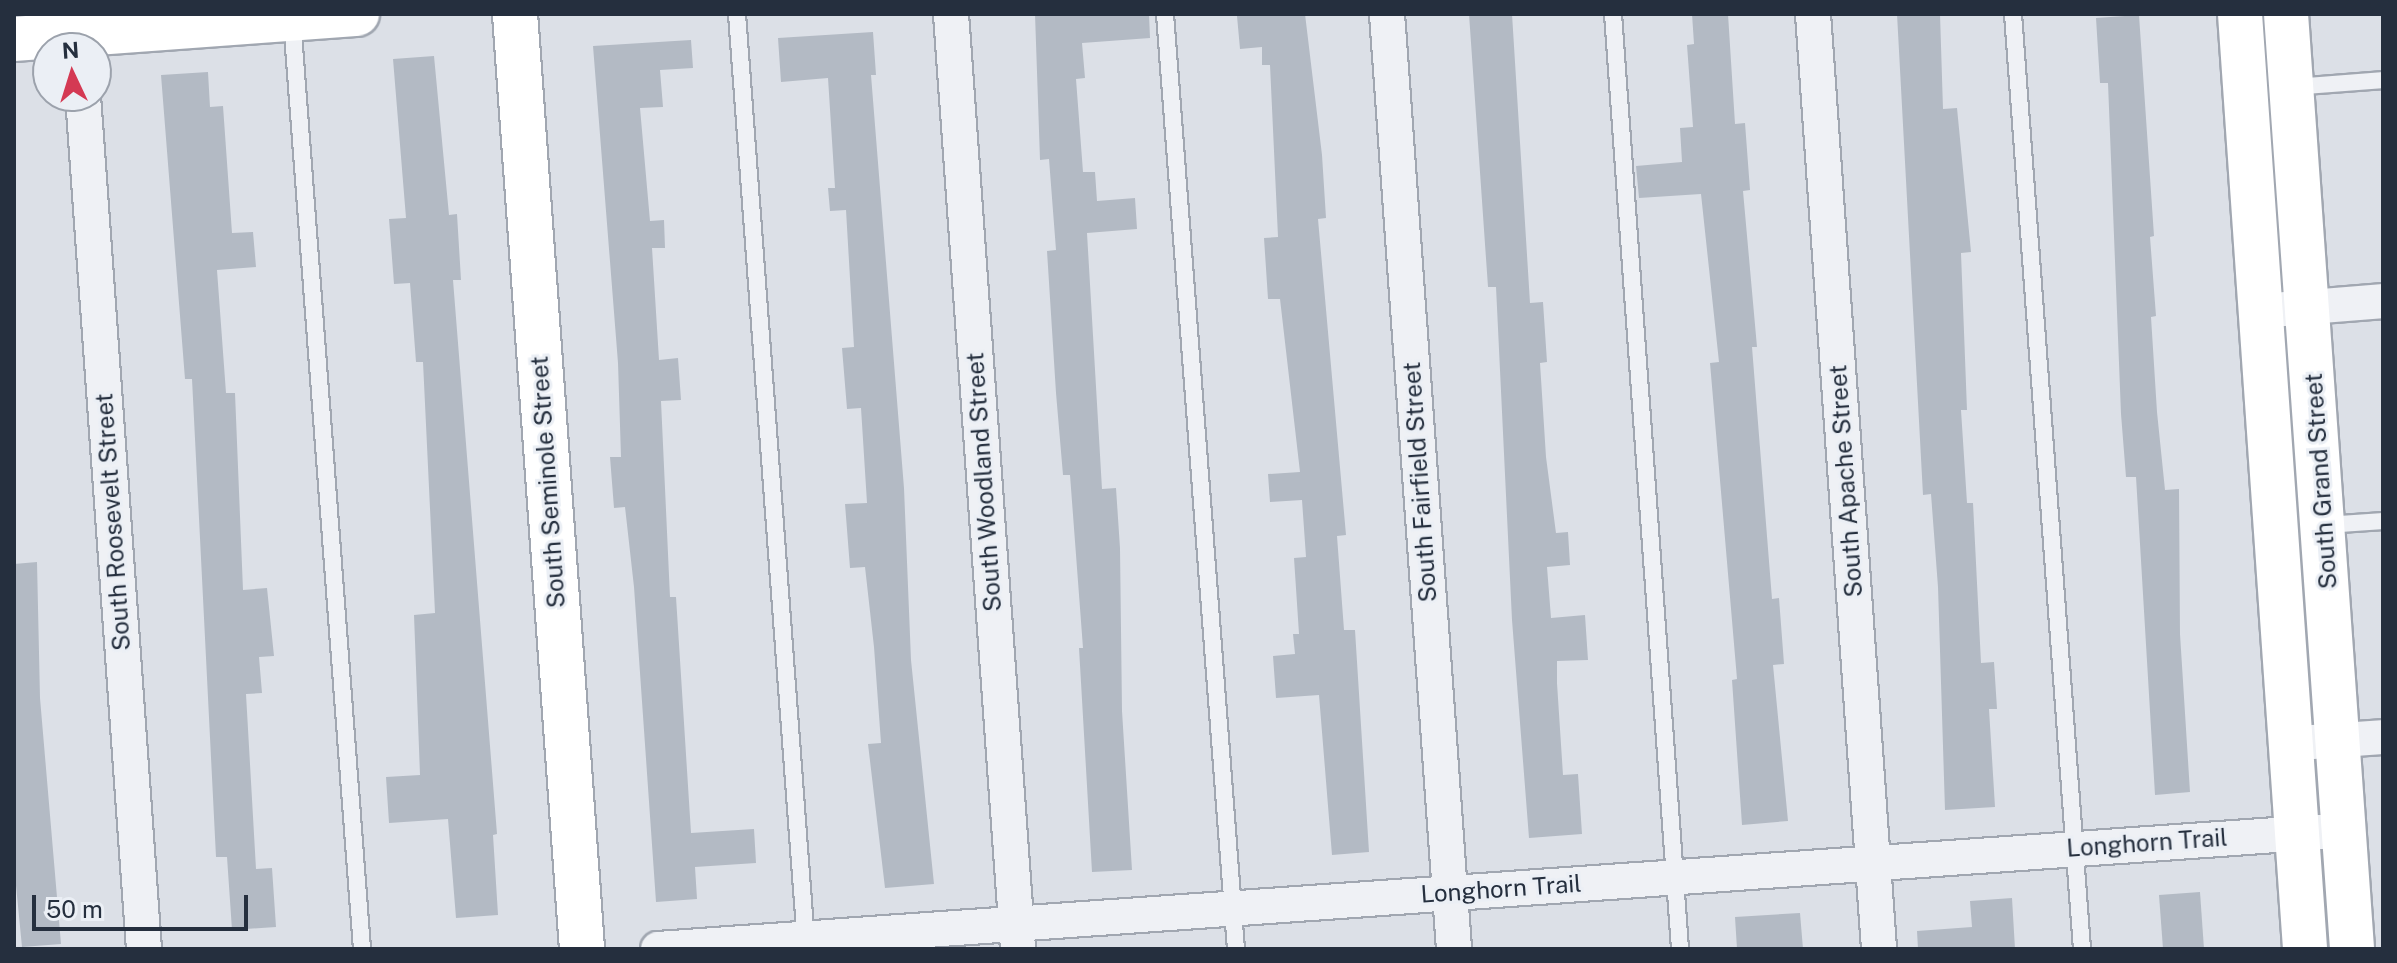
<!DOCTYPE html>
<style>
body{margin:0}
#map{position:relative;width:2397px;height:963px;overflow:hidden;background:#dce0e7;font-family:"Public Sans",sans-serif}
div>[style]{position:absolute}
.building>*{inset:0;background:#b3bac4}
.roads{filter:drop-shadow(2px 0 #a1a7b1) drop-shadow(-2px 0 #a1a7b1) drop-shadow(0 2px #a1a7b1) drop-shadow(0 -2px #a1a7b1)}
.lane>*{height:16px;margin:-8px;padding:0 8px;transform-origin:8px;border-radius:8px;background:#eff1f5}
.street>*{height:34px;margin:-17px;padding:0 17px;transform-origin:17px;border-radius:17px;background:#eff1f5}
.secondary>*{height:44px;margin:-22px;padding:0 22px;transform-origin:22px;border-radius:22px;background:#fff}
span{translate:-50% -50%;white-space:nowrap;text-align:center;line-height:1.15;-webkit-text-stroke:6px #ebeff5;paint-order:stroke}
.street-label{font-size:24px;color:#252f3e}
.frame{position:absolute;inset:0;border:16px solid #252f3e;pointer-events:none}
.north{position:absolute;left:32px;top:32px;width:80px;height:80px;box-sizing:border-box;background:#ebeff5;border:2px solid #9ca2ac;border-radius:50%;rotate:356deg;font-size:22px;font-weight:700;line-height:32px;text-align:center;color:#252f3e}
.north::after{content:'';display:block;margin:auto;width:28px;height:36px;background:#d43953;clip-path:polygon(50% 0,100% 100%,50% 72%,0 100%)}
.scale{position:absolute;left:32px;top:895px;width:216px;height:36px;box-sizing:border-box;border:4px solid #252f3e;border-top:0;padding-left:10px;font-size:24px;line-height:28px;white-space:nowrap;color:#252f3e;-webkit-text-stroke:6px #ebeff5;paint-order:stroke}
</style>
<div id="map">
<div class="building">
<i style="clip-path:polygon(1035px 14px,1149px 14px,1150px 38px,1082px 43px,1085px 78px,1076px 79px,1083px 172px,1095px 172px,1097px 201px,1135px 198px,1137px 229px,1087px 233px,1102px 489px,1116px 488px,1120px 548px,1122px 711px,1132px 870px,1092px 872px,1079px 648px,1083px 648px,1070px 475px,1063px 475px,1056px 393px,1047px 251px,1056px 250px,1049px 159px,1040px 160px)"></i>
<i style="clip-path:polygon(1305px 14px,1322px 155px,1326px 218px,1318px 219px,1346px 535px,1337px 536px,1344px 630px,1355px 630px,1369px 852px,1332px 855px,1319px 695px,1276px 698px,1273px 656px,1295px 654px,1293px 634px,1299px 634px,1294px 558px,1306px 557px,1302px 500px,1270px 502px,1268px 474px,1300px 472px,1280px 299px,1268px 299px,1264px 238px,1278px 237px,1270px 65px,1262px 65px,1262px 47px,1240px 49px,1237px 16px)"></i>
<i style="clip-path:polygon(1469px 14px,1512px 14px,1530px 303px,1543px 302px,1547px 362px,1540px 363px,1546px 457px,1556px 533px,1568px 532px,1570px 565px,1547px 567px,1551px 618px,1585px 615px,1588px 660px,1557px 661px,1557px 683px,1563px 775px,1578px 774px,1582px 834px,1529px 838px,1512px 620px,1496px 287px,1488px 287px)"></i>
<i style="clip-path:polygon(1692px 14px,1728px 14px,1735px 124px,1745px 123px,1750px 190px,1743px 191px,1757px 347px,1752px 347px,1772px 599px,1779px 598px,1784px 664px,1773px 665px,1788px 821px,1742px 825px,1732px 680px,1737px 679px,1710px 363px,1719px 362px,1701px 194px,1639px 198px,1636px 166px,1682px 162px,1680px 128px,1693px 127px,1687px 45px,1694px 44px)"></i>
<i style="clip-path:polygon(1897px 14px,1940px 14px,1943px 109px,1957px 108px,1971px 252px,1961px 253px,1967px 410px,1961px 410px,1967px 503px,1973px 503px,1981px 663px,1994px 662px,1997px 709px,1989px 709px,1995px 807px,1945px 810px,1938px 587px,1931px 494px,1923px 495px)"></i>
<i style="clip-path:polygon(2139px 15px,2154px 236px,2150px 237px,2156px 316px,2151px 317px,2157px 412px,2165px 490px,2179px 489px,2180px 634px,2190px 792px,2155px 795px,2136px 477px,2126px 477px,2121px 414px,2108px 83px,2100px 83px,2096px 18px)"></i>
<i style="clip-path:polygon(873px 32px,876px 75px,871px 75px,904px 488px,911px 660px,934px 884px,885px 888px,868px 744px,881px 743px,874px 647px,865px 567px,850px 568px,845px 504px,867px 503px,861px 408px,847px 409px,842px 348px,854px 347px,846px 210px,830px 211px,828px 188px,835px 188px,828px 78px,781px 82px,778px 38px)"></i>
<i style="clip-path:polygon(691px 40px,693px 68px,660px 70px,663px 107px,640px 108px,650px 221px,664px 220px,665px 248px,652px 248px,659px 360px,678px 358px,681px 400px,661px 401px,670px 597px,676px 597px,691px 833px,754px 829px,756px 863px,695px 867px,697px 899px,656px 902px,634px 587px,625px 507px,614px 508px,610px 457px,621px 457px,618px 363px,593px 46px)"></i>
<i style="clip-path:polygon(434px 56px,449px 215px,457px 214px,461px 280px,453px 280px,497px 834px,493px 835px,498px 915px,456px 918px,448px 819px,389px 823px,386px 777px,420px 775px,414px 615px,435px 613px,423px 362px,416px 362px,410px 283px,394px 284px,389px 219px,406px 218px,393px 59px)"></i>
<i style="clip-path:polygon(208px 72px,210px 107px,223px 106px,232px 233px,253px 232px,256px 267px,217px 270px,226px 393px,235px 393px,243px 590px,267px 588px,274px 656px,259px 657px,262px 693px,246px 694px,256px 869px,272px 868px,276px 927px,232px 930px,227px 857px,216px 857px,192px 379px,185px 379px,161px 75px)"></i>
<i style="clip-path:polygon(37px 562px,40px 698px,61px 944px,22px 947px,14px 865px,14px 564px)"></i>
<i style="clip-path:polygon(2200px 892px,2204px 949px,2163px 949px,2159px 895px)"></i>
<i style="clip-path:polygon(2012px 898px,2015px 949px,1918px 949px,1917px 931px,1972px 927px,1970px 901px)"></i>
<i style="clip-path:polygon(1800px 913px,1803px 949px,1737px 949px,1735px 917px)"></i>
</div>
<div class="roads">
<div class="lane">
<i style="left:737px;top:14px;width:932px;rotate:85.75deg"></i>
<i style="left:1165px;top:14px;width:938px;rotate:85.66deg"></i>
<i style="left:1613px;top:14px;width:937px;rotate:85.9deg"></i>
<i style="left:2013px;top:14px;width:938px;rotate:85.78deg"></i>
<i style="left:292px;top:20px;width:932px;rotate:85.69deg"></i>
<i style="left:2293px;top:87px;width:90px;rotate:-4.4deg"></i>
<i style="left:2326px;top:525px;width:57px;rotate:-4deg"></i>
</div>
<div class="street">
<i style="left:951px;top:14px;width:937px;rotate:85.9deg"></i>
<i style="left:1387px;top:14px;width:937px;rotate:85.9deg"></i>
<i style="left:1813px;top:14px;width:937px;rotate:85.96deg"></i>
<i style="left:83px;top:96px;width:855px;rotate:85.91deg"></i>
<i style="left:2260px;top:311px;width:123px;rotate:-4.6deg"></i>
<i style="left:2312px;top:742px;width:71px;rotate:-4deg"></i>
<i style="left:658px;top:949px;width:1691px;rotate:-4.03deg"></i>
</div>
<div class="secondary">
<i style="left:515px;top:14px;width:937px;rotate:85.9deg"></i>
<i style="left:2240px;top:14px;width:937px;rotate:86.02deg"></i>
<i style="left:2286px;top:14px;width:937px;rotate:85.96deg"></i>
<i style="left:14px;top:39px;width:344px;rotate:-4.2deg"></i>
</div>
</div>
<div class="street-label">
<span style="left:1846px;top:481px;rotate:-94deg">South Apache Street</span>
<span style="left:2321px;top:481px;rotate:-94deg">South Grand Street</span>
<span style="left:548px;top:482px;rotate:-94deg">South Seminole Street</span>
<span style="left:984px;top:482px;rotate:-94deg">South Woodland Street</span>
<span style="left:1420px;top:482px;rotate:-94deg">South Fairfield Street</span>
<span style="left:113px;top:522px;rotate:-94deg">South Roosevelt Street</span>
<span style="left:2147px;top:843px;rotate:-4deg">Longhorn Trail</span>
<span style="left:1501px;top:889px;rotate:-4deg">Longhorn Trail</span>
</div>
<div class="frame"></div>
<div class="north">N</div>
<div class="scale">50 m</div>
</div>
